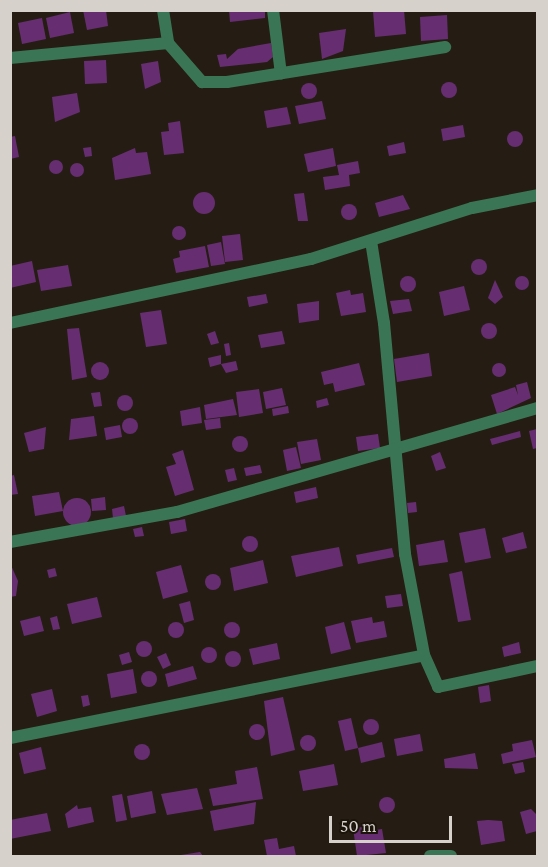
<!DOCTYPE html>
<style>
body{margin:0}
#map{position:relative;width:548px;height:867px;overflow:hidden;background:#251d14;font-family:"Crimson Pro",serif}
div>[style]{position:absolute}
.building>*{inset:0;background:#662e70}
.round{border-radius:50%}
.minor>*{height:12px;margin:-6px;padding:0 6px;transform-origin:6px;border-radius:6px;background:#3a7655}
span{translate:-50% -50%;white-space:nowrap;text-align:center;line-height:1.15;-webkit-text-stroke:5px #1b140b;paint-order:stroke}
.frame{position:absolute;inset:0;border:12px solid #d7d1cc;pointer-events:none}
.scale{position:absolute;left:329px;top:816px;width:123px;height:27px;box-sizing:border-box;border:3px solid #d7d1cc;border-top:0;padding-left:8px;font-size:18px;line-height:21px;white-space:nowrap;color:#d7d1cc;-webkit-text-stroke:4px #1b140b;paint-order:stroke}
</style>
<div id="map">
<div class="building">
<i style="clip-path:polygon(83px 10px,106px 10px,108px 26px,87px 30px)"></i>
<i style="clip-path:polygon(229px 10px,265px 10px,265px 18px,230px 22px)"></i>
<i style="clip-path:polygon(404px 10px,406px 34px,375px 37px,373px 11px)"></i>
<i style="clip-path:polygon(70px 12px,74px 33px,50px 38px,46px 18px)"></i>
<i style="clip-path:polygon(447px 15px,448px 39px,421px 41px,420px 17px)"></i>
<i style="clip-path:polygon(42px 18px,46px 39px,22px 44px,18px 23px)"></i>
<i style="clip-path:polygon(346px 29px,343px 51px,322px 59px,319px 33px)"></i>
<i style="clip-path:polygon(271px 43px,273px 57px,267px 62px,220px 67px,217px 55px,226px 54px,227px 59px,238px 49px)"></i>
<i style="clip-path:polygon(106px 60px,107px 83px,85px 84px,84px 61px)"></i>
<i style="clip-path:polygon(158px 61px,161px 82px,145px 89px,141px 64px)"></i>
<i class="round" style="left:441px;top:82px;width:16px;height:16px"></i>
<i class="round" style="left:301px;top:83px;width:16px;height:16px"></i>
<i style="clip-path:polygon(77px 93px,80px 112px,55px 122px,52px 97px)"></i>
<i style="clip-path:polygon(322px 101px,326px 119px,299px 124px,295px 106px)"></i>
<i style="clip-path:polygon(287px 107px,291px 124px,267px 128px,264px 111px)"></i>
<i style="clip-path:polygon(180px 121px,184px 153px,164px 155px,161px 132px,169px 131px,168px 123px)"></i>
<i style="clip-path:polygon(463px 125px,465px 137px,443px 141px,441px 129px)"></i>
<i class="round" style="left:507px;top:131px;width:16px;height:16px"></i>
<i style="clip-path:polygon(15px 136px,19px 157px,10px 159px,10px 137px)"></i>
<i style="clip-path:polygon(404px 142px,406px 153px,389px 156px,387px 146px)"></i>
<i style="clip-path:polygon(91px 147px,92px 156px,85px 157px,83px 148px)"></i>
<i style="clip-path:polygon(135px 148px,136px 153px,147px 152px,151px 174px,115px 180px,112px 158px)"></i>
<i style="clip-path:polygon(333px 148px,336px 166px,308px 172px,304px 154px)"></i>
<i class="round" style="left:49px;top:160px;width:14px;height:14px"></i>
<i style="clip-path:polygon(358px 161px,360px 173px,349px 175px,350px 186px,325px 190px,323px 177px,339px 175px,337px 165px)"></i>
<i class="round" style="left:70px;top:163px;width:14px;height:14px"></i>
<i class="round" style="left:193px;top:192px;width:22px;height:22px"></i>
<i style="clip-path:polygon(304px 193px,308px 221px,298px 221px,294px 194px)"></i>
<i style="clip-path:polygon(403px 195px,410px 209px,379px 217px,375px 203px)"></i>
<i class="round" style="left:341px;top:204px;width:16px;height:16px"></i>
<i class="round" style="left:172px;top:226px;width:14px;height:14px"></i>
<i style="clip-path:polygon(240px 234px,243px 260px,225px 262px,222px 236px)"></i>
<i style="clip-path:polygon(221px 242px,225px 264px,211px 266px,207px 245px)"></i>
<i style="clip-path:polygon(205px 246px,209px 267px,176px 273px,173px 259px,180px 257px,179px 251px)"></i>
<i class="round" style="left:471px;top:259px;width:16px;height:16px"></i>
<i style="clip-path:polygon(32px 261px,36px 282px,10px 288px,10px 266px)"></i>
<i style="clip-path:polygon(68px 265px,72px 286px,41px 291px,37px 270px)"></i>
<i class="round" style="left:400px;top:276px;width:16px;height:16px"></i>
<i class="round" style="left:515px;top:276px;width:14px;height:14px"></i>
<i style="clip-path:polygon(495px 280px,503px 297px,495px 304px,488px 298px)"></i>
<i style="clip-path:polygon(464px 286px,470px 310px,444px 316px,439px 292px)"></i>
<i style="clip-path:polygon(350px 290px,351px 295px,363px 293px,366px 312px,341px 316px,336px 293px)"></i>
<i style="clip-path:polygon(266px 294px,268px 303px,249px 307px,247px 297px)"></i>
<i style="clip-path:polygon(409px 299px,412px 311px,393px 314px,390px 301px)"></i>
<i style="clip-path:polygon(319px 301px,319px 320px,299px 323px,297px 304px)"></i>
<i style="clip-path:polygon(161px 310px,167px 344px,146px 347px,140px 313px)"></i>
<i class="round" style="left:481px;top:323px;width:16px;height:16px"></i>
<i style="clip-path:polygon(79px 328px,87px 377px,72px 380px,67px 329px)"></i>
<i style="clip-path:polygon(215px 331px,219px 343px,211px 345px,207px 334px)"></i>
<i style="clip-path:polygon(282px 331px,285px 344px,261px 348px,258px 335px)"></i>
<i style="clip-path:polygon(229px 343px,231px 355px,226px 356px,224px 344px)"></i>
<i style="clip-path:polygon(429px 353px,432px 376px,397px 382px,394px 359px)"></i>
<i style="clip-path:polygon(221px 355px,221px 364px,236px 361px,238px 370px,226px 373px,221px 364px,210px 367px,208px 358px)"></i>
<i class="round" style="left:91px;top:362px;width:18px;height:18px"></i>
<i style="clip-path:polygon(359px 363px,365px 385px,335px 392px,333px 383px,324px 385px,321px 372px)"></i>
<i class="round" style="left:492px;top:363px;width:14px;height:14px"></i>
<i style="clip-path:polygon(527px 382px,531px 398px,497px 414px,491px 395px,515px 387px,518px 395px,516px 385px)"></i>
<i style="clip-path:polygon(282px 388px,286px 405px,266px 409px,263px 392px)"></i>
<i style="clip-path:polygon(259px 389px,263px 413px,239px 417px,236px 392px)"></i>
<i style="clip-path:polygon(100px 392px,102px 406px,94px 407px,91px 393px)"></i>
<i class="round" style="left:117px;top:395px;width:16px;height:16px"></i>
<i style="clip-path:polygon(327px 398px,329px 405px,317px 408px,316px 401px)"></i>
<i style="clip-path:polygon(233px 399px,237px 415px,206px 419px,204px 405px)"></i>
<i style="clip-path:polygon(288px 406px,289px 413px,273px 416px,272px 409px)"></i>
<i style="clip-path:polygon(200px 407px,202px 423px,182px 426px,180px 411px)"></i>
<i style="clip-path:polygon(94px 416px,97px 436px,69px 440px,71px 419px)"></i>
<i class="round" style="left:122px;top:418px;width:16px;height:16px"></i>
<i style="clip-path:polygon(220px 418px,221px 428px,206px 430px,204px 420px)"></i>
<i style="clip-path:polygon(120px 425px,122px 437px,106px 440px,104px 428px)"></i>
<i style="clip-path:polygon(46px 427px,44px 449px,29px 452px,24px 433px)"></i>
<i style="clip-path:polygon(537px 429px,537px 448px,533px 449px,529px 431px)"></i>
<i style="clip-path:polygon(520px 431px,521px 437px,492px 445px,490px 439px)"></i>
<i style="clip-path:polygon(378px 434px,380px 448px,358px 451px,356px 437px)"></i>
<i class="round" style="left:232px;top:436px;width:16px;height:16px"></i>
<i style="clip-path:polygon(317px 439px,321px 460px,301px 464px,297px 442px)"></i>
<i style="clip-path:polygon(296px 447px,301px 468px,287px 471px,283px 450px)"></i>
<i style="clip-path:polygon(183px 450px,194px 490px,175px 496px,166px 467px,176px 464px,172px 454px)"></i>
<i style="clip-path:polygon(440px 452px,446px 468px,436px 471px,431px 456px)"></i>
<i style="clip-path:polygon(260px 465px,262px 473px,246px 476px,244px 468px)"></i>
<i style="clip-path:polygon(234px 468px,237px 480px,228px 482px,225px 470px)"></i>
<i style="clip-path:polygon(14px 475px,18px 494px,10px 495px,10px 476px)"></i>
<i style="clip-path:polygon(316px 487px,318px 498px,296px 503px,294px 492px)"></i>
<i style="clip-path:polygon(59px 492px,63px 511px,35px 516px,32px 496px)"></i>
<i style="clip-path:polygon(105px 497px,106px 510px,92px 511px,91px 499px)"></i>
<i class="round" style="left:63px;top:498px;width:28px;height:28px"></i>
<i style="clip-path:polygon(416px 502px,417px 512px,408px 513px,407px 503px)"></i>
<i style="clip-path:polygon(124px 506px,126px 516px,113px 518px,112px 509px)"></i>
<i style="clip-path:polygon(185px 519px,187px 531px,171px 534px,169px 522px)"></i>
<i style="clip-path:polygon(142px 527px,144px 536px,135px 537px,133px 529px)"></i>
<i style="clip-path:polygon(485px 528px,491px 558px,465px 563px,459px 533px)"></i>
<i style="clip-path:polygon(523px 532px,527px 548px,506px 553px,502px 538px)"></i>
<i class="round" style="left:242px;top:536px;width:16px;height:16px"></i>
<i style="clip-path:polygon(444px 540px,448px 562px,419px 566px,416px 545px)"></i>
<i style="clip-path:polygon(339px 547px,343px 566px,296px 577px,291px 556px)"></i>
<i style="clip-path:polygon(392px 548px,394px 557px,358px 564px,356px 555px)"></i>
<i style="clip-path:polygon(263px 560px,268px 583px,234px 591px,230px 568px)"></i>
<i style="clip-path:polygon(10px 563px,18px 581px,16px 596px,10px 597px)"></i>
<i style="clip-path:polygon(181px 565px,188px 592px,163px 599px,156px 572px)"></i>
<i style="clip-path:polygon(55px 568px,57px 576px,49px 578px,47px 570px)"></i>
<i style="clip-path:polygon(462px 571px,471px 620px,458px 622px,449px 574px)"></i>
<i class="round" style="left:205px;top:574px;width:16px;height:16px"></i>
<i style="clip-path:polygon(401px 594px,403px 606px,387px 608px,385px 596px)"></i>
<i style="clip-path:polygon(97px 597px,102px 617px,72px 624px,67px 604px)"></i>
<i style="clip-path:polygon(190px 601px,194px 620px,184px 623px,179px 604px)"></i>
<i style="clip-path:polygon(40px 616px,44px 631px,24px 636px,20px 621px)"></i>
<i style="clip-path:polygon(57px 616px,60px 629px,53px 630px,50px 618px)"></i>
<i style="clip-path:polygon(372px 617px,373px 623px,384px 621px,387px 637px,356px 643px,351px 621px)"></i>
<i class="round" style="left:224px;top:622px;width:16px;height:16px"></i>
<i class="round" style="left:168px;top:622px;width:16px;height:16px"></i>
<i style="clip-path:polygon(344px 622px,351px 649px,331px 654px,325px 627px)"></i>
<i class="round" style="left:136px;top:641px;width:16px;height:16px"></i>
<i style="clip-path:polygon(519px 642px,521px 653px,504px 657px,502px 647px)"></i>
<i style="clip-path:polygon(277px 643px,280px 659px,253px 665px,249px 649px)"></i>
<i class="round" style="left:201px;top:647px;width:16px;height:16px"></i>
<i class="round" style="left:225px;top:651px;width:16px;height:16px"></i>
<i style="clip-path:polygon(129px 652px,132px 662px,122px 665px,119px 655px)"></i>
<i style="clip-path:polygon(166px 653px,171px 665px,163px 669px,157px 657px)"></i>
<i style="clip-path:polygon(193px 666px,197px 679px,168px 687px,165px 674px)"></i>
<i style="clip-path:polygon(133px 669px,137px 693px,111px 698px,107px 674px)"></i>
<i class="round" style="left:141px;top:671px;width:16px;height:16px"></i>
<i style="clip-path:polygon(489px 685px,491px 701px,480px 703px,478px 687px)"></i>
<i style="clip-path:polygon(52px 689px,57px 711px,37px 717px,31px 694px)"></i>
<i style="clip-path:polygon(88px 695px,90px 705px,83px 707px,81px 696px)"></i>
<i style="clip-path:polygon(283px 697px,295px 750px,271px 756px,264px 701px)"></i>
<i style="clip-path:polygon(351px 718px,358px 748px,345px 751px,338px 721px)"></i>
<i class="round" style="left:363px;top:719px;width:16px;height:16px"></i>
<i class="round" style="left:249px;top:724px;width:16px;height:16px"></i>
<i style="clip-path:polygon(420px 734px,423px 751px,397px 756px,394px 739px)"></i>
<i class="round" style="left:300px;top:735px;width:16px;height:16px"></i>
<i style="clip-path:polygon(532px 740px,536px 757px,503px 764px,501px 754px,513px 751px,512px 744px)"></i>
<i style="clip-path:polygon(382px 742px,385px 757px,361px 763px,358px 748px)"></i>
<i class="round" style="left:134px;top:744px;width:16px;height:16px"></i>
<i style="clip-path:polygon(41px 747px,46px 769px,24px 774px,19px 753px)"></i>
<i style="clip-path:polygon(475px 753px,478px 769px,445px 768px,444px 759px)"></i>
<i style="clip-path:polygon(523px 762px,525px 772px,515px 774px,512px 764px)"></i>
<i style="clip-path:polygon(334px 764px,338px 785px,303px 791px,299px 771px)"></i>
<i style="clip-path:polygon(257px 767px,263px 799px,213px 806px,209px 789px,237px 784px,235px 771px)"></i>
<i style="clip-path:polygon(197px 788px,203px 809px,167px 815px,161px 794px)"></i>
<i style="clip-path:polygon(152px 791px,156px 813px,131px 818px,127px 796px)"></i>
<i style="clip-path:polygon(122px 794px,127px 820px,116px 822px,112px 796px)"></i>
<i class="round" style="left:379px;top:797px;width:16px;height:16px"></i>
<i style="clip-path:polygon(256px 802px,254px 824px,214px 831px,210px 811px)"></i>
<i style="clip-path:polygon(77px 805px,78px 809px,91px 807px,94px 822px,68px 828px,65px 814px)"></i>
<i style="clip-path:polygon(531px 809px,537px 815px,537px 831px,526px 834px,520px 812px)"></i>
<i style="clip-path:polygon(47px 813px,51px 831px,10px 839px,10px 820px)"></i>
<i style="clip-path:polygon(488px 820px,502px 821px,505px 841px,481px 845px,477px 821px)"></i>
<i style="clip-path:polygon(362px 827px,363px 832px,382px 829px,386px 853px,357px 856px,353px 828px)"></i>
<i style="clip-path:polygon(277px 838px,279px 849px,294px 846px,296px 856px,267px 856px,264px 840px)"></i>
<i style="clip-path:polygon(200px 852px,203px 856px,181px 856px,181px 855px)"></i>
</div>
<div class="minor">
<i style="left:163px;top:10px;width:33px;rotate:81deg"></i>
<i style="left:273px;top:10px;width:64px;rotate:82.9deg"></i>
<i style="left:10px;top:58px;width:159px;rotate:-5.4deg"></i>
<i style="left:168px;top:43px;width:52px;rotate:48.9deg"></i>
<i style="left:202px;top:82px;width:25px"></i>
<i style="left:227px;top:82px;width:221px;rotate:-9.1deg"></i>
<i style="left:371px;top:241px;width:83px;rotate:81deg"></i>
<i style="left:384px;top:323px;width:232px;rotate:84.8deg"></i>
<i style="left:405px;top:554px;width:103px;rotate:79.3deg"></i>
<i style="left:424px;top:655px;width:35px;rotate:66deg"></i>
<i style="left:438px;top:687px;width:102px;rotate:-11.9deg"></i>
<i style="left:10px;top:323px;width:308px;rotate:-12deg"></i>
<i style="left:311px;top:259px;width:169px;rotate:-17.6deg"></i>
<i style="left:472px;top:208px;width:67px;rotate:-11.1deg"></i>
<i style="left:10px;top:542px;width:170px;rotate:-10.2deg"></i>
<i style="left:177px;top:512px;width:376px;rotate:-16.1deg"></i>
<i style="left:10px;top:738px;width:422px;rotate:-11.3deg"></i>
<i style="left:430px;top:856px;width:21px"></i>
</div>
<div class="frame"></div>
<div class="scale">50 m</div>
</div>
